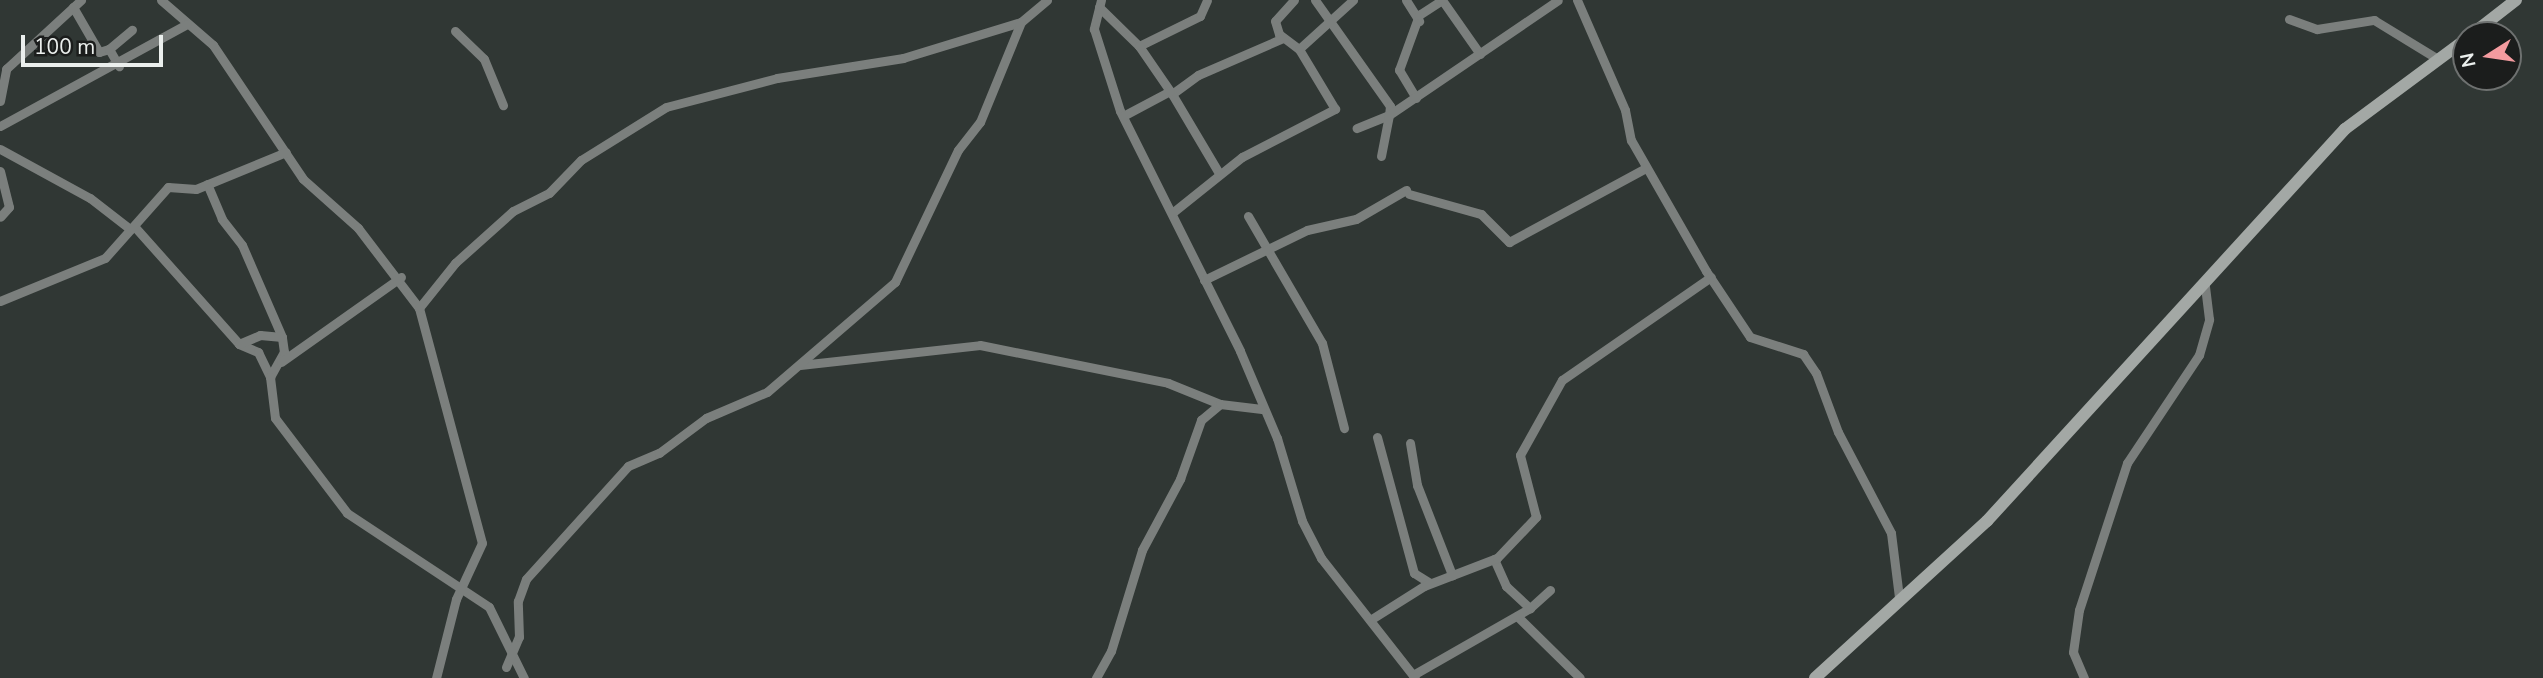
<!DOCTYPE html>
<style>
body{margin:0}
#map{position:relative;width:2543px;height:678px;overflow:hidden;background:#303734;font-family:"Nunito Sans",sans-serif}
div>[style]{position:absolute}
.minor>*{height:9px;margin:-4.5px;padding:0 4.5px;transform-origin:4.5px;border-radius:4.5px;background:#7b7f7d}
.secondary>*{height:12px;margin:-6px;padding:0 6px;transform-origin:6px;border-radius:6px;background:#a3a8a5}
span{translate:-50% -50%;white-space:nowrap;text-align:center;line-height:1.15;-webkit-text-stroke:7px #1b1d1c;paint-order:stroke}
.north{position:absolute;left:2452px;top:21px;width:70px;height:70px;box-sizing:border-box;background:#1b1d1c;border:2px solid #6e7170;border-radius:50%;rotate:258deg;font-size:19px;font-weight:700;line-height:28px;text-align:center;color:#ebefed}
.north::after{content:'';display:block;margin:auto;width:24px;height:32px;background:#f49b9f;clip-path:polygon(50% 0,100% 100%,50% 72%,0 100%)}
.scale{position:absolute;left:21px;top:35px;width:142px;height:32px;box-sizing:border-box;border:4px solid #ebefed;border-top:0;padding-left:9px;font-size:21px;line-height:24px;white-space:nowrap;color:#ebefed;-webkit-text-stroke:5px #1b1d1c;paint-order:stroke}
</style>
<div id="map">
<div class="minor">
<i style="left:161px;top:0;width:69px;rotate:40.9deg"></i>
<i style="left:213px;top:45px;width:161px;rotate:56.1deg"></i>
<i style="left:303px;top:179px;width:74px;rotate:41.7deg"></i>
<i style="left:358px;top:228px;width:101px;rotate:52.7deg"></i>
<i style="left:419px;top:308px;width:243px;rotate:75deg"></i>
<i style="left:482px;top:543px;width:62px;rotate:114.9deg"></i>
<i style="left:456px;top:599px;width:81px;rotate:104.2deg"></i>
<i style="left:1101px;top:0;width:30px;rotate:104deg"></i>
<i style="left:1094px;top:29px;width:86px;rotate:72.4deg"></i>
<i style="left:1120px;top:111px;width:268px;rotate:63.4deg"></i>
<i style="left:1240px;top:351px;width:95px;rotate:67deg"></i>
<i style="left:1277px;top:438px;width:87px;rotate:73.2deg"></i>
<i style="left:1302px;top:521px;width:42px;rotate:62.8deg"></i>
<i style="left:1321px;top:558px;width:152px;rotate:51.9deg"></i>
<i style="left:1294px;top:0;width:28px;rotate:132deg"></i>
<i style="left:1275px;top:21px;width:14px;rotate:73deg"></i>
<i style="left:1279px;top:34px;width:25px;rotate:37deg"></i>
<i style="left:1315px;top:0;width:130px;rotate:54.7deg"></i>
<i style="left:1390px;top:106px;width:9px;rotate:96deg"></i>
<i style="left:1389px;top:115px;width:35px;rotate:158deg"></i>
<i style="left:1406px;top:0;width:25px;rotate:58deg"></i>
<i style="left:1577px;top:0;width:120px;rotate:66.4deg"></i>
<i style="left:1625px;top:110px;width:31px;rotate:79deg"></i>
<i style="left:1631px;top:140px;width:151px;rotate:60.2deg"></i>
<i style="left:1706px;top:271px;width:79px;rotate:56.3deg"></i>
<i style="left:1750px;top:337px;width:56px;rotate:17.8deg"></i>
<i style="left:1803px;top:354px;width:23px;rotate:56deg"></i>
<i style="left:1816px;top:373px;width:63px;rotate:69.6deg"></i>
<i style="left:1838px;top:432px;width:114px;rotate:62.3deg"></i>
<i style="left:1891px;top:533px;width:64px;rotate:82.9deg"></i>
<i style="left:73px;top:7px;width:52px;rotate:60deg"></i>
<i style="left:99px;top:52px;width:10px;rotate:-17deg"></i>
<i style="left:109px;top:49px;width:20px;rotate:60deg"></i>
<i style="left:1099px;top:7px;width:56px;rotate:44.3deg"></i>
<i style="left:1139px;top:46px;width:68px;rotate:-26.2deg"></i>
<i style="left:1200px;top:16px;width:17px;rotate:-66deg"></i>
<i style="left:2289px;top:19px;width:30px;rotate:20deg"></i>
<i style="left:2317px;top:29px;width:58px;rotate:-9deg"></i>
<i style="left:2374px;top:20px;width:75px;rotate:31.4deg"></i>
<i style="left:455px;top:31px;width:40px;rotate:44deg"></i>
<i style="left:484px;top:59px;width:50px;rotate:67.6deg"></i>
<i style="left:1139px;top:46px;width:58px;rotate:55.5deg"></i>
<i style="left:1172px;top:94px;width:32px;rotate:-36deg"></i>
<i style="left:1198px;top:75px;width:93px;rotate:-23.5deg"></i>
<i style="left:109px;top:49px;width:30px;rotate:-40deg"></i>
<i style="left:1172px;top:94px;width:92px;rotate:59.3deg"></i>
<i style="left:1416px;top:98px;width:33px;rotate:-121deg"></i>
<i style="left:1399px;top:70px;width:59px;rotate:-70deg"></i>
<i style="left:1419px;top:15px;width:27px;rotate:-33deg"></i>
<i style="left:1442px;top:0;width:66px;rotate:54.9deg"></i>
<i style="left:0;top:101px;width:33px;rotate:-79deg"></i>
<i style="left:6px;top:69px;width:102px;rotate:-42.6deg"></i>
<i style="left:1123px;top:116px;width:53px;rotate:-28deg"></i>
<i style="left:0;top:126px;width:213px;rotate:-28.6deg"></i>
<i style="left:0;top:149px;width:102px;rotate:28.6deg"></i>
<i style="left:90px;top:198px;width:51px;rotate:37.8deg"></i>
<i style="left:1381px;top:156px;width:42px;rotate:-79deg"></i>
<i style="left:1389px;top:115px;width:204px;rotate:-34.2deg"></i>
<i style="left:0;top:171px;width:37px;rotate:76deg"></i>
<i style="left:9px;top:207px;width:13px;rotate:132deg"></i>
<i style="left:1409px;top:194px;width:75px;rotate:15.5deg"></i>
<i style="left:1481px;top:214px;width:40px;rotate:45deg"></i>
<i style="left:1509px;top:242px;width:156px;rotate:-28.4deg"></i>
<i style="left:1172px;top:213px;width:90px;rotate:-38.7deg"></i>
<i style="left:1242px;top:157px;width:105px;rotate:-27.3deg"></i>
<i style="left:1335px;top:109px;width:70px;rotate:-121deg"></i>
<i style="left:1299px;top:49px;width:73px;rotate:-42.2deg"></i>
<i style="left:1248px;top:216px;width:147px;rotate:59.8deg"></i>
<i style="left:1322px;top:343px;width:88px;rotate:75.5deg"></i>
<i style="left:134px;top:226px;width:158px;rotate:48.3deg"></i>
<i style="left:239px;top:344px;width:21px;rotate:23deg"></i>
<i style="left:258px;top:352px;width:28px;rotate:64deg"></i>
<i style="left:270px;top:377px;width:29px;rotate:-61deg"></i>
<i style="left:284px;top:352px;width:15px;rotate:-98deg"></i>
<i style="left:282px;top:337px;width:100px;rotate:-113.5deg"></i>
<i style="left:242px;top:245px;width:33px;rotate:-128deg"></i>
<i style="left:222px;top:219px;width:38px;rotate:-113deg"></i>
<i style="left:1204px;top:280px;width:114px;rotate:-25.9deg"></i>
<i style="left:1307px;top:230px;width:50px;rotate:-12.7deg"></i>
<i style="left:1356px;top:219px;width:58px;rotate:-30.1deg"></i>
<i style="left:0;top:301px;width:113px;rotate:-22.3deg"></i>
<i style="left:105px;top:258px;width:95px;rotate:-48.4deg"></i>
<i style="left:168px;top:187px;width:28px;rotate:4deg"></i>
<i style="left:196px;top:189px;width:97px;rotate:-22.3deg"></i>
<i style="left:419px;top:308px;width:58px;rotate:-51.3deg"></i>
<i style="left:455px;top:263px;width:78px;rotate:-41.9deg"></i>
<i style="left:513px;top:211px;width:40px;rotate:-26.6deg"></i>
<i style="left:549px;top:193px;width:46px;rotate:-45.9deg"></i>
<i style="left:581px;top:160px;width:100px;rotate:-31.9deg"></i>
<i style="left:666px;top:107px;width:115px;rotate:-14.6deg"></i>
<i style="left:777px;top:78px;width:128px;rotate:-9deg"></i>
<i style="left:903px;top:58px;width:123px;rotate:-17deg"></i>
<i style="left:1021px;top:22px;width:34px;rotate:-40deg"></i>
<i style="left:239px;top:344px;width:23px;rotate:-23deg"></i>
<i style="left:260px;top:335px;width:22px;rotate:5deg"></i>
<i style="left:281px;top:362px;width:147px;rotate:-35.3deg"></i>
<i style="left:800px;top:365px;width:181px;rotate:-6.3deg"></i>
<i style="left:980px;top:345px;width:192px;rotate:11.4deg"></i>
<i style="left:1168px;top:383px;width:56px;rotate:22deg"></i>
<i style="left:270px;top:377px;width:41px;rotate:83deg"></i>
<i style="left:275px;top:418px;width:119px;rotate:52.8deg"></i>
<i style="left:347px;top:513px;width:170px;rotate:33.5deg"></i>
<i style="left:489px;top:607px;width:79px;rotate:63.8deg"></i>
<i style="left:1377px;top:437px;width:141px;rotate:74.8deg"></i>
<i style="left:1414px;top:573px;width:19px;rotate:32deg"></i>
<i style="left:1410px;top:443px;width:43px;rotate:80.5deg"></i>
<i style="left:1417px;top:485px;width:97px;rotate:68.7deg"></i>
<i style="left:1494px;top:559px;width:30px;rotate:66deg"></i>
<i style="left:1506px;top:586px;width:33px;rotate:43deg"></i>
<i style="left:1517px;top:616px;width:88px;rotate:44.5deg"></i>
<i style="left:1370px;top:620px;width:64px;rotate:-32.2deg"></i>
<i style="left:1424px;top:586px;width:78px;rotate:-21deg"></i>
<i style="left:1497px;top:558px;width:57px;rotate:-46.4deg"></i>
<i style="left:1536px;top:517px;width:64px;rotate:-104.5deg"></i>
<i style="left:1520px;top:455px;width:86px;rotate:-60.8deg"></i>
<i style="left:1562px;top:380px;width:181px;rotate:-34.7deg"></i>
<i style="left:506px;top:667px;width:33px;rotate:-67deg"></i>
<i style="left:519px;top:637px;width:36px;rotate:-92deg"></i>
<i style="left:518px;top:601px;width:23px;rotate:-70deg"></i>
<i style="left:526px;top:579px;width:152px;rotate:-47.9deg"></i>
<i style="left:628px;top:466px;width:34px;rotate:-23deg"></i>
<i style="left:659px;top:453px;width:59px;rotate:-36.7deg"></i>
<i style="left:706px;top:418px;width:66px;rotate:-23.1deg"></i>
<i style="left:767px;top:392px;width:169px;rotate:-40.7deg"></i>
<i style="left:895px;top:282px;width:146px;rotate:-64.5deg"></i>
<i style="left:958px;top:150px;width:36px;rotate:-52deg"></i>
<i style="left:980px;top:122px;width:108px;rotate:-67.7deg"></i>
<i style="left:1413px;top:675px;width:135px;rotate:-29.8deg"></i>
<i style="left:1530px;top:608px;width:27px;rotate:-42deg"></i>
<i style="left:1096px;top:678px;width:31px;rotate:-61deg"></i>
<i style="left:1111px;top:651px;width:106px;rotate:-72.9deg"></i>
<i style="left:1142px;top:550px;width:81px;rotate:-61.8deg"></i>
<i style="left:1180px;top:479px;width:63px;rotate:-70.4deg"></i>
<i style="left:1201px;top:420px;width:25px;rotate:-40deg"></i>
<i style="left:1220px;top:404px;width:42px;rotate:6.8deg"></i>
<i style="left:2084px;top:678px;width:28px;rotate:-113deg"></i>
<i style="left:2073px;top:652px;width:42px;rotate:-81.9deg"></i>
<i style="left:2079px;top:610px;width:155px;rotate:-71.9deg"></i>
<i style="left:2127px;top:463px;width:130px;rotate:-56.3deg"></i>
<i style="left:2199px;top:355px;width:37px;rotate:-74deg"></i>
<i style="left:2209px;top:319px;width:38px;rotate:-97deg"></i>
</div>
<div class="secondary">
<i style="left:2471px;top:35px;width:57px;rotate:-37.9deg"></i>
<i style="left:1815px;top:678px;width:233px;rotate:-42.4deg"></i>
<i style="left:1987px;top:521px;width:531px;rotate:-47.6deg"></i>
<i style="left:2345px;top:129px;width:151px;rotate:-36.6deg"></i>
</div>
<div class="north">N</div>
<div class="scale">100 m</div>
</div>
